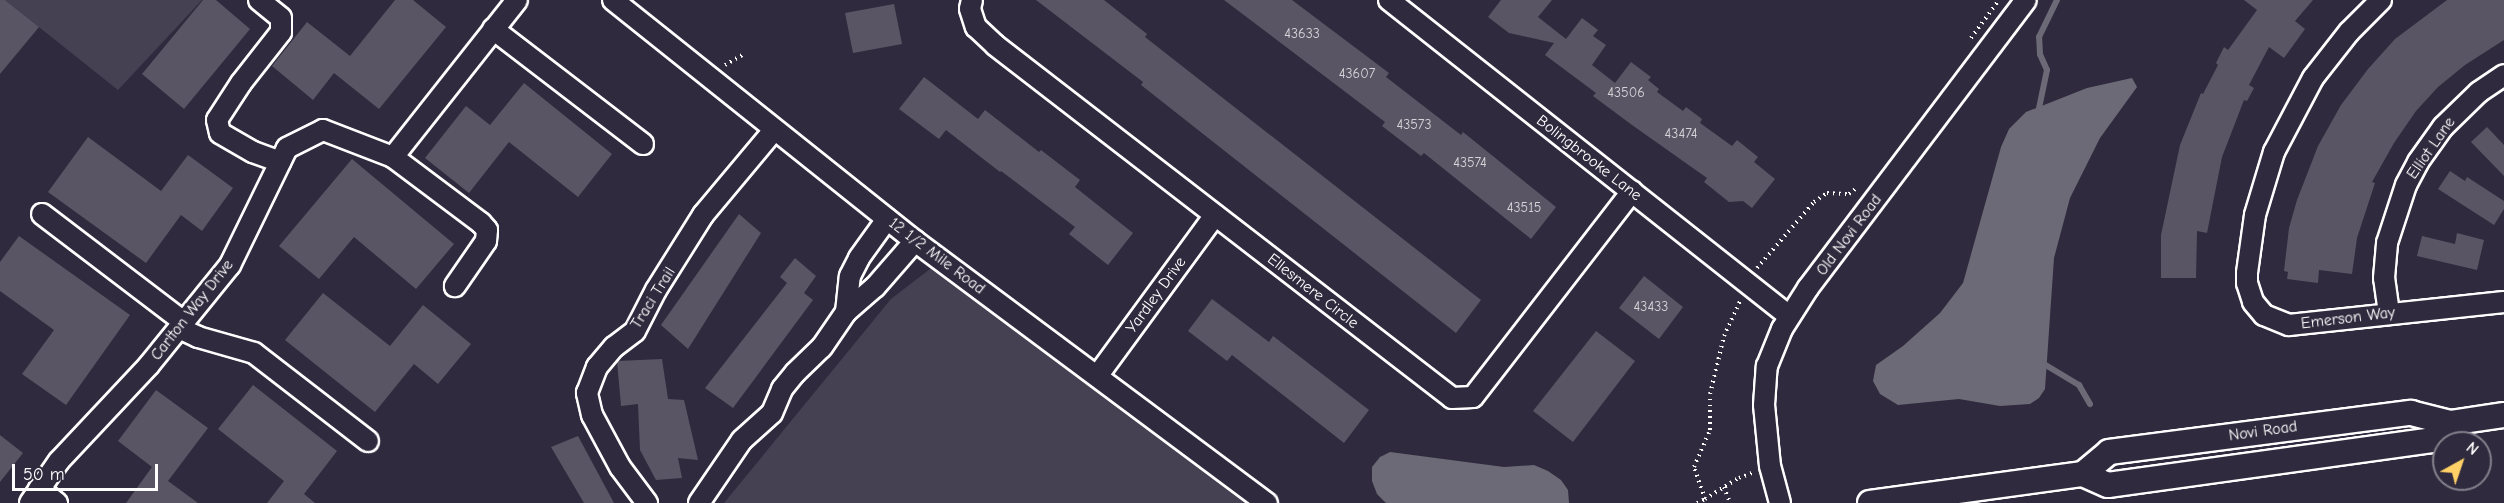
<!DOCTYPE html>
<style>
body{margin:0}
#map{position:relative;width:2504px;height:503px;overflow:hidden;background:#2f2a3d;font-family:"Comic Neue",sans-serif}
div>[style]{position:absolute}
.green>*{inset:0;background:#464152}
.water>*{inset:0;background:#6d6a77}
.stream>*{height:6px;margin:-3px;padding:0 3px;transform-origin:3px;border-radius:3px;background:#6d6a77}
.building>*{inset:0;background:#595564}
.path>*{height:4px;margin-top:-2px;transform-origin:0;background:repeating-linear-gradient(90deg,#fff 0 1.5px,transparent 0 6px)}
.roads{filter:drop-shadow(2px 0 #fff) drop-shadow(-2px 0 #fff) drop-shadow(0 2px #fff) drop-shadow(0 -2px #fff)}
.minor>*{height:20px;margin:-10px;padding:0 10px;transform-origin:10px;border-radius:10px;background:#2f2a3d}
.major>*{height:24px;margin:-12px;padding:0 12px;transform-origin:12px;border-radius:12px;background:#2f2a3d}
span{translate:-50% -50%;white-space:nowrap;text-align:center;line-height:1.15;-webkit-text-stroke:4.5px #2f2a3d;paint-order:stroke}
.number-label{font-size:14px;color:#d6d4d8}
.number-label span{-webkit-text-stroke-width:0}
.street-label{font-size:16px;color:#fff}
.north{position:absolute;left:2432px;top:431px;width:60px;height:60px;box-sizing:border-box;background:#2f2a3d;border:2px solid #827f8b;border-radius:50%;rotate:40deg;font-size:16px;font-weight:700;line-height:24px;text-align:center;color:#fff}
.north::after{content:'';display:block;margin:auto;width:21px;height:27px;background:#ffd166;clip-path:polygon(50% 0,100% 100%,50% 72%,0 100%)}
.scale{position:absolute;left:12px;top:464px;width:146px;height:27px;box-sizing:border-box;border:3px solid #fff;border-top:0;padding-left:8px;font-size:18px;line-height:21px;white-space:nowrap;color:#fff;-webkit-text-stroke:4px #2f2a3d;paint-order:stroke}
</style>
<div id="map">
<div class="green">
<i style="clip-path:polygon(5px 0,202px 0,118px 90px)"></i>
<i style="clip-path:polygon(930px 269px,931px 269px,1245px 503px,724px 503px,891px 299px)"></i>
</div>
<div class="water">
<i style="clip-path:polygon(2132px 78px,2137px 87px,2100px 138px,2070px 198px,2054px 258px,2045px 389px,2039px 398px,2030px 404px,2000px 406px,1959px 399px,1898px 405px,1880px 394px,1873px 381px,1876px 365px,1903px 346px,1940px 313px,1963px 283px,2001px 147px,2009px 129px,2026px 112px,2087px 88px)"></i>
<i style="clip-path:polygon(1390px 452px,1504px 467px,1534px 465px,1548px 471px,1561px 480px,1568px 490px,1569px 503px,1386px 503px,1377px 494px,1372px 481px,1372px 467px,1380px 457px)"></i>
</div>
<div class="stream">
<i style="left:2038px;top:113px;width:44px;rotate:-78.2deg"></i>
<i style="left:2047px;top:70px;width:17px;rotate:-114deg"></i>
<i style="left:2040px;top:54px;width:17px;rotate:-93deg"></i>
<i style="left:2039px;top:37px;width:41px;rotate:-64.1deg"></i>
<i style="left:2039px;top:361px;width:47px;rotate:31deg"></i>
<i style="left:2079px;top:385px;width:22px;rotate:60deg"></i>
</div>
<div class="building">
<i style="clip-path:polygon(0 0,5px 0,39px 27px,0 74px)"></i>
<i style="clip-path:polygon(203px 0,216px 0,250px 29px,184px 109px,142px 74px)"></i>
<i style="clip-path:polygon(395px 0,413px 0,446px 27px,379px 109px,334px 73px,313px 100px,272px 66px,307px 22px,350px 56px)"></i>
<i style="clip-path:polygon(1036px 0,1104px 0,1147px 34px,1145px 37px,1481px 300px,1456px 333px,1141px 85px,1143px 82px)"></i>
<i style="clip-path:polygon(1224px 0,1292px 0,1389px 73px,1386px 77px,1461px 135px,1463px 132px,1556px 207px,1531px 239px,1424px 153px,1421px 156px,1382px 126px,1385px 122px)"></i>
<i style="clip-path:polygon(1501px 0,1552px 0,1538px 17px,1566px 39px,1582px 18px,1598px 30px,1593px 36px,1606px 45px,1592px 65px,1615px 83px,1631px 62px,1651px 77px,1648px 80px,1659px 89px,1657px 92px,1683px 111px,1686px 107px,1702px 119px,1700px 123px,1732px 146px,1737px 140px,1758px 157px,1754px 162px,1775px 179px,1752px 208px,1743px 201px,1729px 202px,1704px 182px,1707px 178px,1632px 125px,1593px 96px,1596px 93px,1545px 55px,1554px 43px,1509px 33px,1488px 17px)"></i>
<i style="clip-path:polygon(2244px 0,2313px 0,2295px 21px,2305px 29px,2284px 58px,2269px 47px,2249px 85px,2254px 88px,2247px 101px,2244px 100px,2222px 157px,2207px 233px,2197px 231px,2196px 278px,2161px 278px,2161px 235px,2180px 145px,2201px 93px,2203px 94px,2218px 65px,2216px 63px,2224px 47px,2228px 50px,2257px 10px)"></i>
<i style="clip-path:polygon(2447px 0,2504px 0,2504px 40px,2465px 65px,2438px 87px,2416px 111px,2394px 143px,2372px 182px,2375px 183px,2357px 238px,2352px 274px,2319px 270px,2318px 283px,2287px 279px,2288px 272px,2284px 271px,2289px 228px,2297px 200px,2318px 146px,2341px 105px,2368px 69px,2395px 39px)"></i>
<i style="clip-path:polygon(894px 4px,902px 44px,853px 53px,845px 13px)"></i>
<i style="clip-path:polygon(924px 77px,978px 119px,985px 110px,1039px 152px,1041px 150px,1080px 180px,1075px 187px,1133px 233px,1108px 265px,1069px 234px,1075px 227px,1001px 171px,1000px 172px,946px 130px,939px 139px,899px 109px)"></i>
<i style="clip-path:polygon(524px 83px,612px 154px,578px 197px,509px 142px,469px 193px,425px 158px,466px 106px,490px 125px)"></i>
<i style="clip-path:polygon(2487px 127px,2504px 145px,2504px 176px,2471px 142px)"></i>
<i style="clip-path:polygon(88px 137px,161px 191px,188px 155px,233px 188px,202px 231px,181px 215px,146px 263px,48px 192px)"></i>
<i style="clip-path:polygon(352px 159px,454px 244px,416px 289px,354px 237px,319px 279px,279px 246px)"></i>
<i style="clip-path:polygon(2450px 171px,2465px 181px,2467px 177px,2504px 201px,2504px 209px,2494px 225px,2438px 189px)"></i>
<i style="clip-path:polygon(739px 214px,761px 233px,688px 349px,661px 325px)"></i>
<i style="clip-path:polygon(2457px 233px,2484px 240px,2477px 270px,2417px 256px,2422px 236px,2455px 244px)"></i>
<i style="clip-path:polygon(19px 236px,130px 315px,66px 405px,22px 374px,54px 330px,0 291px,0 262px)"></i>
<i style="clip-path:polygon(795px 258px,816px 276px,804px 293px,813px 300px,733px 408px,705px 388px,787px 283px,780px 277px)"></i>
<i style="clip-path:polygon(1644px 276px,1683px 307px,1659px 339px,1619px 308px)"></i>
<i style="clip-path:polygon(323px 293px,390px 346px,423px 305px,471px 344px,438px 384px,414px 364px,375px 412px,285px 340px)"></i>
<i style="clip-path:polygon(1212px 299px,1269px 342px,1273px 336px,1369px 410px,1344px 443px,1232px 355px,1227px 361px,1188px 331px)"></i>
<i style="clip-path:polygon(1596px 331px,1635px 361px,1573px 442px,1533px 411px)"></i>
<i style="clip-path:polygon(662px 359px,668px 399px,684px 400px,698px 460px,678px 458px,682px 478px,656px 480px,640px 450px,638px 404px,621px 406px,617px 361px)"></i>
<i style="clip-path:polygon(253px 385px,337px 451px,304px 494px,315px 503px,267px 503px,284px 481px,218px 429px)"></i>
<i style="clip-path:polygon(156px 390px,208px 428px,168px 481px,198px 503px,126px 503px,152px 467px,118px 441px)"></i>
<i style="clip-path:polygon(0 435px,23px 453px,0 482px)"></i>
<i style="clip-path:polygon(578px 436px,614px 503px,584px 503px,551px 447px)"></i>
</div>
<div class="path">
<i style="left:1971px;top:38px;width:47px;rotate:-53.6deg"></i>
<i style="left:725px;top:65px;width:20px;rotate:-30deg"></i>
<i style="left:1757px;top:268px;width:87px;rotate:-49.2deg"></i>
<i style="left:1814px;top:202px;width:16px;rotate:-35deg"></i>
<i style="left:1827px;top:193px;width:22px;rotate:3deg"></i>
<i style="left:1849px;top:194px;width:11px;rotate:-38deg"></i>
<i style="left:1724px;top:487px;width:17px;rotate:69deg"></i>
<i style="left:1705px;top:499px;width:40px;rotate:-32deg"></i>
<i style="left:1739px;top:478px;width:17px;rotate:-21deg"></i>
<i style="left:1697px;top:503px;width:9px;rotate:-27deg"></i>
<i style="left:1705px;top:499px;width:34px;rotate:-109deg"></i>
<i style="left:1694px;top:467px;width:40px;rotate:-66.6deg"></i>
<i style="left:1710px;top:430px;width:36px;rotate:-90deg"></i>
<i style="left:1710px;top:394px;width:60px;rotate:-76.4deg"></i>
<i style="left:1724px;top:336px;width:41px;rotate:-65.3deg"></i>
</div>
<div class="roads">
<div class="minor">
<i style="left:259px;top:0;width:28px;rotate:39deg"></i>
<i style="left:281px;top:18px;width:14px;rotate:90deg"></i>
<i style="left:281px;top:32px;width:65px;rotate:128.1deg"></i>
<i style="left:241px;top:83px;width:44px;rotate:123deg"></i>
<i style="left:217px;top:120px;width:13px;rotate:77deg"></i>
<i style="left:220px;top:133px;width:38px;rotate:30deg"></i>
<i style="left:253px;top:152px;width:29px;rotate:20deg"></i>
<i style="left:613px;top:0;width:386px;rotate:38.6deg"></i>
<i style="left:915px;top:241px;width:439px;rotate:36.7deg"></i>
<i style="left:972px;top:0;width:9px;rotate:103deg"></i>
<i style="left:970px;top:9px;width:19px;rotate:72deg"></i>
<i style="left:976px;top:27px;width:26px;rotate:43deg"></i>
<i style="left:995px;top:45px;width:577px;rotate:37.68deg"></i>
<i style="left:1452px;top:398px;width:21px;rotate:-3deg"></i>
<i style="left:1473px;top:397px;width:260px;rotate:-52.3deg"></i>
<i style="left:1389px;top:0;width:510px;rotate:38.31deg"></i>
<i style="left:2381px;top:0;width:45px;rotate:135deg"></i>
<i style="left:2349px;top:32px;width:58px;rotate:128deg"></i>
<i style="left:2313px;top:78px;width:84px;rotate:117.8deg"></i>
<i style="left:2274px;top:152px;width:66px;rotate:106.8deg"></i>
<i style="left:2255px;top:215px;width:59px;rotate:97.9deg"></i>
<i style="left:2247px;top:273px;width:10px;rotate:90deg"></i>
<i style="left:2247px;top:283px;width:20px;rotate:72deg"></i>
<i style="left:2253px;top:302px;width:17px;rotate:50deg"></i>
<i style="left:2264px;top:315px;width:27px;rotate:22deg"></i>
<i style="left:2289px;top:325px;width:216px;rotate:-6.1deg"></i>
<i style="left:493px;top:29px;width:189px;rotate:37.5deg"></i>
<i style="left:393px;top:157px;width:110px;rotate:36.9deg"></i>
<i style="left:481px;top:223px;width:9px;rotate:49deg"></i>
<i style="left:487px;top:230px;width:11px;rotate:95deg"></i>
<i style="left:486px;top:241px;width:55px;rotate:124.6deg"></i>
<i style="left:42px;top:214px;width:178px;rotate:37.3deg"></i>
<i style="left:846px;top:312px;width:36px;rotate:-84deg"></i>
<i style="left:850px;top:276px;width:20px;rotate:-63deg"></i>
<i style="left:859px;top:258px;width:48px;rotate:-54.3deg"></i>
<i style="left:2389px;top:313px;width:35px;rotate:-98deg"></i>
<i style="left:2384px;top:278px;width:35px;rotate:-85deg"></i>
<i style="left:2387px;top:243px;width:61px;rotate:-71.9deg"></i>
<i style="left:2406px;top:185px;width:26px;rotate:-62deg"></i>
<i style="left:2418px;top:162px;width:43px;rotate:-54.5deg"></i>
<i style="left:2443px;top:127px;width:50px;rotate:-44.2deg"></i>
<i style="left:2479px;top:92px;width:30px;rotate:-34deg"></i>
<i style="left:179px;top:328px;width:21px;rotate:25deg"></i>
<i style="left:198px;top:337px;width:58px;rotate:15.9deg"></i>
<i style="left:254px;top:353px;width:144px;rotate:37.7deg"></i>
<i style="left:1098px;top:375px;width:198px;rotate:-53.8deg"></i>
<i style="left:39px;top:489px;width:23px;rotate:38deg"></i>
<i style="left:30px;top:503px;width:51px;rotate:-55.4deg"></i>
<i style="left:59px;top:461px;width:132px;rotate:-46.8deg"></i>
<i style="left:149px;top:365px;width:129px;rotate:-51deg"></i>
<i style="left:230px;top:265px;width:130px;rotate:-64deg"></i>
<i style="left:287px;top:148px;width:40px;rotate:-26.6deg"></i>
<i style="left:323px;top:130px;width:75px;rotate:21.1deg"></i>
<i style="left:393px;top:157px;width:200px;rotate:-51.7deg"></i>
<i style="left:647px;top:503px;width:45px;rotate:-126.9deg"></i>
<i style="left:620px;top:467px;width:59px;rotate:-118.3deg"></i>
<i style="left:592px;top:415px;width:23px;rotate:-103deg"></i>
<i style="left:587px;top:393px;width:28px;rotate:-69deg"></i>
<i style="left:597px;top:367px;width:26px;rotate:-50deg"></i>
<i style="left:614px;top:347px;width:26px;rotate:-37deg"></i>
<i style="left:635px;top:331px;width:46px;rotate:-62.9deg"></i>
<i style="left:656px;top:290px;width:89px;rotate:-57.9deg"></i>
<i style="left:703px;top:215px;width:111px;rotate:-50.1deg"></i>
<i style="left:699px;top:503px;width:76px;rotate:-55.7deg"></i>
<i style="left:742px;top:440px;width:40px;rotate:-42deg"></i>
<i style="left:772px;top:413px;width:26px;rotate:-67deg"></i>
<i style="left:782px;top:389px;width:21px;rotate:-51deg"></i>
<i style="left:795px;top:373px;width:37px;rotate:-44deg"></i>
<i style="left:822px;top:347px;width:42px;rotate:-55.6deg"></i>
<i style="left:846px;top:312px;width:38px;rotate:-41deg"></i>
<i style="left:875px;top:287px;width:61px;rotate:-49deg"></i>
<i style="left:1780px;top:503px;width:38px;rotate:-105deg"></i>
<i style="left:1770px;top:466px;width:61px;rotate:-95.6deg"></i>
<i style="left:1764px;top:405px;width:39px;rotate:-86deg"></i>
<i style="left:1767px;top:366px;width:40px;rotate:-68deg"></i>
<i style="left:1782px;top:329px;width:49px;rotate:-57.6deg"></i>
<i style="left:1808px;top:288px;width:361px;rotate:-52.9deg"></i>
</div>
<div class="major">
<i style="left:2083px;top:474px;width:34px;rotate:-40deg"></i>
<i style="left:2109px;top:452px;width:305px;rotate:-7.4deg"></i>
<i style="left:2411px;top:413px;width:40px;rotate:14.4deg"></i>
<i style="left:2450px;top:423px;width:55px;rotate:-8.4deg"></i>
<i style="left:1870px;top:503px;width:215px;rotate:-7.8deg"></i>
<i style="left:2083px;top:474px;width:27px;rotate:24deg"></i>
<i style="left:2108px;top:485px;width:327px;rotate:-7.9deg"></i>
<i style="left:2432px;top:440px;width:25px;rotate:-43deg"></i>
</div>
</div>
<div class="number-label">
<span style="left:1302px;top:34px">43633</span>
<span style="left:1357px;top:74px">43607</span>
<span style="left:1626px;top:93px">43506</span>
<span style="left:1414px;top:125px">43573</span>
<span style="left:1681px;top:134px">43474</span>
<span style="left:1470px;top:163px">43574</span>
<span style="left:1524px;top:208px">43515</span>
<span style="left:1651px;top:307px">43433</span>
</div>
<div class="street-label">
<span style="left:2431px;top:148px;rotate:-55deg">Elliot Lane</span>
<span style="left:1589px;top:158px;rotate:38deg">Bolingbrooke Lane</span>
<span style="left:1849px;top:235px;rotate:-53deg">Old Novi Road</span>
<span style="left:937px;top:256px;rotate:37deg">12 1/2 Mile Road</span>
<span style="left:1313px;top:291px;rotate:38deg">Ellesmere Circle</span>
<span style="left:1156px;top:295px;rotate:-54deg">Yardley Drive</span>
<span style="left:653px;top:298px;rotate:-58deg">Traci Trail</span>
<span style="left:192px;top:310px;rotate:-52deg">Carlton Way Drive</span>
<span style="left:2348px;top:318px;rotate:-7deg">Emerson Way</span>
<span style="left:2263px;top:431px;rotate:-8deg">Novi Road</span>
</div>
<div class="north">N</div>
<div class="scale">50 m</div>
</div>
